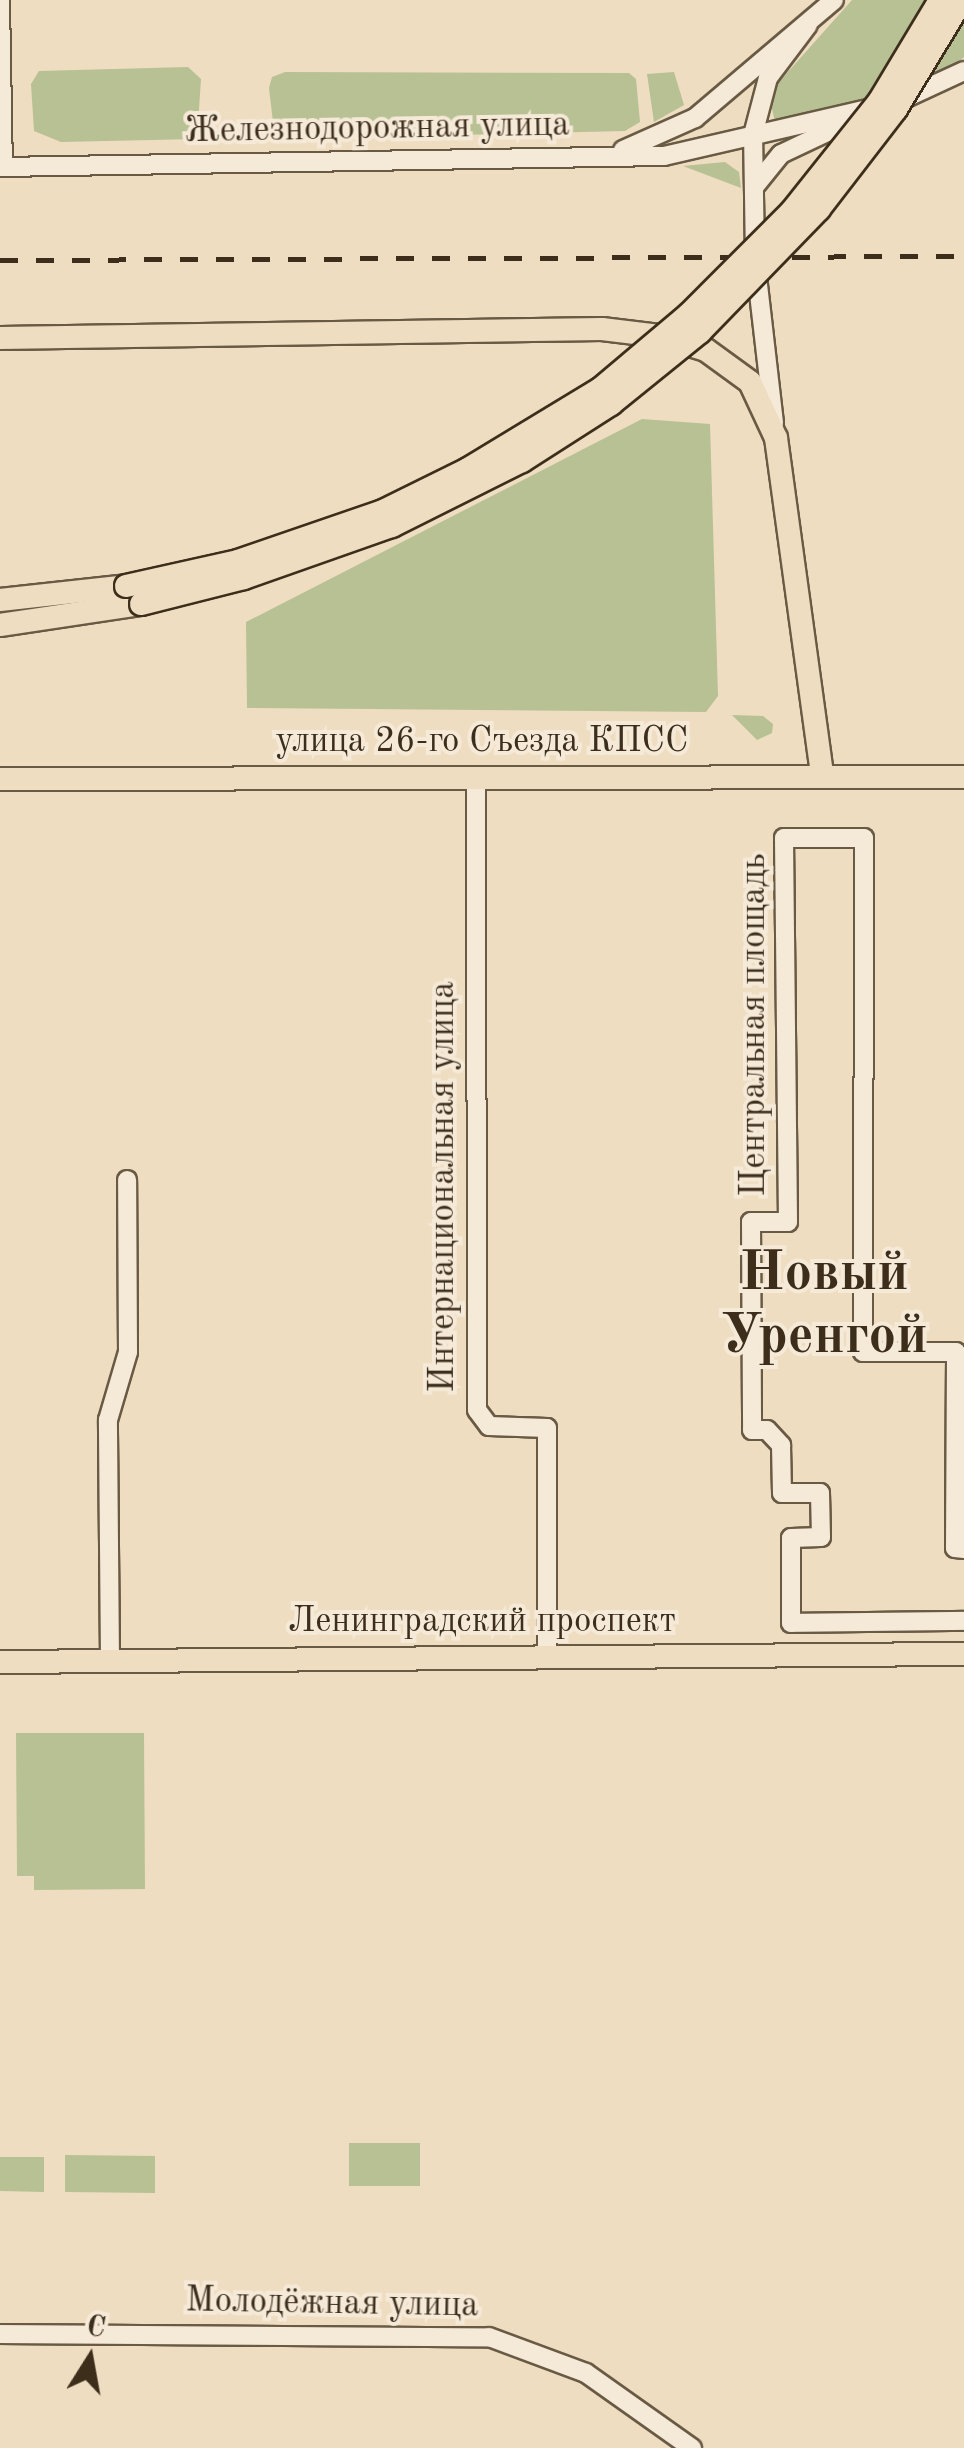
<!DOCTYPE html>
<meta charset="utf-8">
<style>
body{margin:0}
#map{position:relative;width:964px;height:2448px;overflow:hidden;background:#efddc1;font-family:"Old Standard TT",serif}
div>[style]{position:absolute}
.green>*{inset:0;background:#b7c194}
.roads{filter:drop-shadow(2px 0 #695a44) drop-shadow(-2px 0 #695a44) drop-shadow(0 2px #695a44) drop-shadow(0 -2px #695a44)}
.minor>*{height:18px;margin:-9px;padding:0 9px;transform-origin:9px;border-radius:9px;background:#f5e9d7}
.major>*{height:22px;margin:-11px;padding:0 11px;transform-origin:11px;border-radius:11px;background:#efddc1}
.rail>*{height:5px;margin-top:-2.5px;transform-origin:0;background:repeating-linear-gradient(90deg,#3c2e1b 0 18px,transparent 0 36px)}
.bridges{filter:drop-shadow(2px 0 #3c2e1b) drop-shadow(-2px 0 #3c2e1b) drop-shadow(0 2px #3c2e1b) drop-shadow(0 -2px #3c2e1b)}
.major-bridge>*{height:22px;margin:-11px;padding:0 11px;transform-origin:11px;border-radius:11px;background:#efddc1}
span{translate:-50% -50%;white-space:nowrap;text-align:center;line-height:1.15;-webkit-text-stroke:8px #f5e9d7;paint-order:stroke}
.street-label{font-size:35px;color:#3c2e1b}
.town-label{font-size:55px;color:#3c2e1b;font-weight:700}
.north{position:absolute;left:40px;top:2308px;width:100px;height:100px;-webkit-text-stroke:8px #f5e9d7;paint-order:stroke;rotate:11deg;font-size:28px;font-weight:700;line-height:40px;text-align:center;color:#3c2e1b}
.north::after{content:'';display:block;margin:auto;width:35px;height:45px;background:#3c2e1b;clip-path:polygon(50% 0,100% 100%,50% 72%,0 100%)}
</style>
<div id="map">
<div class="green">
<i style="clip-path:polygon(852px 0,964px 0,964px 57px,949px 70px,873px 100px,775px 122px,771px 105px,778px 83px)"></i>
<i style="clip-path:polygon(188px 67px,201px 79px,197px 139px,61px 142px,34px 131px,31px 84px,39px 71px)"></i>
<i style="clip-path:polygon(285px 72px,629px 73px,636px 79px,640px 122px,625px 131px,275px 139px,269px 88px,272px 77px)"></i>
<i style="clip-path:polygon(674px 72px,684px 105px,654px 122px,647px 74px)"></i>
<i style="clip-path:polygon(725px 162px,739px 172px,741px 188px,683px 166px)"></i>
<i style="clip-path:polygon(642px 419px,710px 424px,718px 696px,706px 712px,247px 708px,246px 622px)"></i>
<i style="clip-path:polygon(732px 715px,763px 716px,773px 724px,772px 733px,757px 740px)"></i>
<i style="clip-path:polygon(16px 1733px,144px 1733px,145px 1889px,34px 1890px,34px 1876px,17px 1876px)"></i>
<i style="clip-path:polygon(349px 2143px,420px 2143px,420px 2186px,349px 2186px)"></i>
<i style="clip-path:polygon(65px 2155px,155px 2156px,155px 2193px,65px 2192px)"></i>
<i style="clip-path:polygon(0 2157px,44px 2157px,44px 2192px,0 2191px)"></i>
</div>
<div class="roads">
<div class="minor">
<i style="left:0;top:0;width:167px;rotate:89deg"></i>
<i style="left:623px;top:150px;width:79px;rotate:-24deg"></i>
<i style="left:695px;top:118px;width:182px;rotate:-40.3deg"></i>
<i style="left:0;top:167px;width:664px;rotate:-0.95deg"></i>
<i style="left:664px;top:156px;width:239px;rotate:-13deg"></i>
<i style="left:897px;top:102px;width:74px;rotate:-24.8deg"></i>
<i style="left:755px;top:186px;width:41px;rotate:-50.9deg"></i>
<i style="left:781px;top:154px;width:72px;rotate:-25.5deg"></i>
<i style="left:774px;top:423px;width:166px;rotate:-96.6deg"></i>
<i style="left:755px;top:258px;width:123px;rotate:-90.9deg"></i>
<i style="left:753px;top:135px;width:59px;rotate:-75.3deg"></i>
<i style="left:768px;top:78px;width:66px;rotate:-53deg"></i>
<i style="left:476px;top:777px;width:633px;rotate:89.91deg"></i>
<i style="left:477px;top:1410px;width:20px;rotate:53deg"></i>
<i style="left:489px;top:1426px;width:58px;rotate:2deg"></i>
<i style="left:547px;top:1428px;width:228px;rotate:90deg"></i>
<i style="left:964px;top:1549px;width:9px;rotate:-174deg"></i>
<i style="left:955px;top:1548px;width:196px;rotate:-89.7deg"></i>
<i style="left:956px;top:1352px;width:93px;rotate:180deg"></i>
<i style="left:863px;top:1352px;width:514px;rotate:-89.89deg"></i>
<i style="left:864px;top:838px;width:80px;rotate:180deg"></i>
<i style="left:784px;top:838px;width:384px;rotate:89.4deg"></i>
<i style="left:788px;top:1222px;width:37px;rotate:180deg"></i>
<i style="left:751px;top:1222px;width:208px;rotate:89.7deg"></i>
<i style="left:752px;top:1430px;width:15px"></i>
<i style="left:767px;top:1430px;width:21px;rotate:47deg"></i>
<i style="left:781px;top:1445px;width:48px;rotate:88.8deg"></i>
<i style="left:782px;top:1493px;width:38px"></i>
<i style="left:820px;top:1493px;width:44px;rotate:88.7deg"></i>
<i style="left:821px;top:1537px;width:30px;rotate:178deg"></i>
<i style="left:791px;top:1538px;width:85px;rotate:90deg"></i>
<i style="left:791px;top:1623px;width:173px;rotate:-0.7deg"></i>
<i style="left:110px;top:1660px;width:240px;rotate:-90.5deg"></i>
<i style="left:108px;top:1420px;width:71px;rotate:-73.6deg"></i>
<i style="left:128px;top:1352px;width:172px;rotate:-90.3deg"></i>
<i style="left:0;top:2334px;width:489px;rotate:0.4deg"></i>
<i style="left:489px;top:2337px;width:103px;rotate:20.4deg"></i>
<i style="left:586px;top:2373px;width:130px;rotate:35.3deg"></i>
</div>
<div class="major">
<i style="left:0;top:338px;width:602px;rotate:-0.86deg"></i>
<i style="left:602px;top:329px;width:58px;rotate:6.9deg"></i>
<i style="left:660px;top:336px;width:48px;rotate:16.9deg"></i>
<i style="left:706px;top:350px;width:54px;rotate:36deg"></i>
<i style="left:750px;top:382px;width:62px;rotate:65.1deg"></i>
<i style="left:776px;top:438px;width:341px;rotate:82.2deg"></i>
<i style="left:0;top:600px;width:127px;rotate:-6.3deg"></i>
<i style="left:0;top:625px;width:143px;rotate:-8.5deg"></i>
<i style="left:0;top:779px;width:964px;rotate:-0.12deg"></i>
<i style="left:0;top:1662px;width:964px;rotate:-0.48deg"></i>
</div>
</div>
<div class="rail">
<i style="left:0;top:260px;width:964px;rotate:-0.24deg"></i>
</div>
<div class="bridges">
<div class="major-bridge">
<i style="left:126px;top:586px;width:115px;rotate:-12.6deg"></i>
<i style="left:238px;top:561px;width:153px;rotate:-19deg"></i>
<i style="left:383px;top:511px;width:95px;rotate:-26.3deg"></i>
<i style="left:468px;top:469px;width:154px;rotate:-31.2deg"></i>
<i style="left:600px;top:389px;width:116px;rotate:-40.1deg"></i>
<i style="left:689px;top:314px;width:144px;rotate:-45deg"></i>
<i style="left:791px;top:212px;width:143px;rotate:-51.5deg"></i>
<i style="left:880px;top:100px;width:117px;rotate:-59deg"></i>
<i style="left:141px;top:604px;width:106px;rotate:-14.2deg"></i>
<i style="left:244px;top:578px;width:157px;rotate:-19.4deg"></i>
<i style="left:392px;top:526px;width:145px;rotate:-26.6deg"></i>
<i style="left:522px;top:461px;width:106px;rotate:-32.6deg"></i>
<i style="left:611px;top:404px;width:114px;rotate:-39deg"></i>
<i style="left:700px;top:332px;width:171px;rotate:-45.9deg"></i>
<i style="left:819px;top:209px;width:126px;rotate:-52.4deg"></i>
<i style="left:896px;top:109px;width:127px;rotate:-58.8deg"></i>
</div>
</div>
<div class="street-label">
<span style="left:377px;top:129px;rotate:-1deg">Железнодорожная улица</span>
<span style="left:482px;top:742px">улица 26-го Съезда КПСС</span>
<span style="left:755px;top:1025px;rotate:-90deg">Центральная площадь</span>
<span style="left:444px;top:1187px;rotate:-90deg">Интернациональная улица</span>
<span style="left:482px;top:1622px">Ленинградский проспект</span>
<span style="left:332px;top:2304px;rotate:1deg">Молодёжная улица</span>
</div>
<div class="town-label">
<span style="left:824px;top:1306px">Новый<br>Уренгой</span>
</div>
<div class="north">С</div>
</div>
